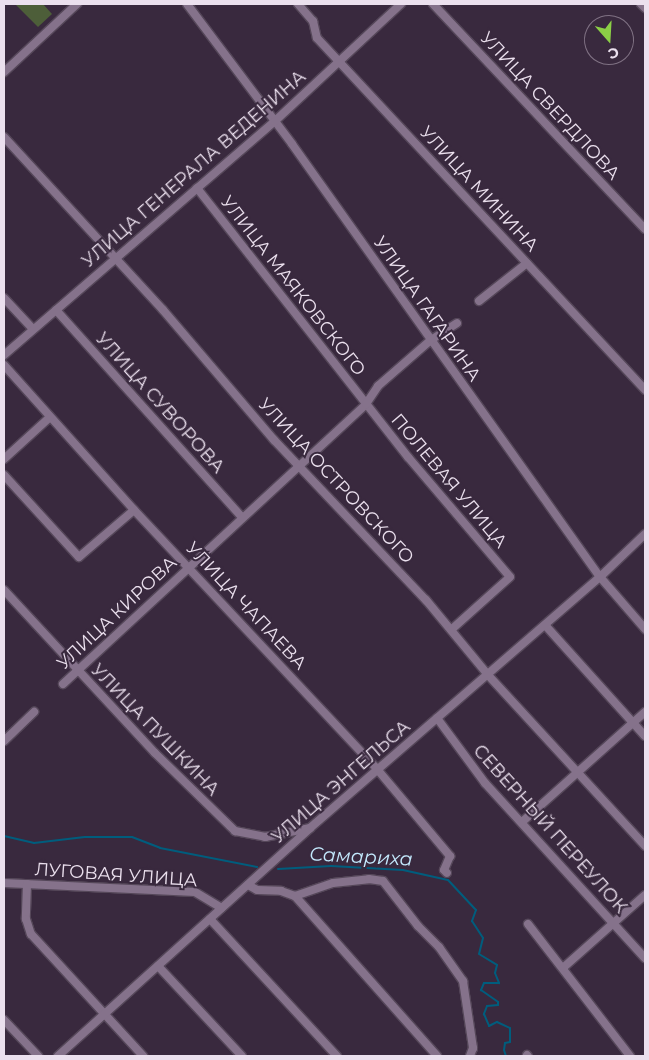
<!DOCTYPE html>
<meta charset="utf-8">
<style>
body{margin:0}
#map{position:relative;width:649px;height:1060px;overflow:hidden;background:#39293e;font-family:Montserrat,sans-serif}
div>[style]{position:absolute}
.green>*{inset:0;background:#4d5e39}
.stream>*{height:2px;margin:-1px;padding:0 1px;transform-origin:1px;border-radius:1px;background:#005d7d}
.roads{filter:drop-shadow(1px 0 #554759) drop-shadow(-1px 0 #554759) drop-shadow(0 1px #554759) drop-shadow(0 -1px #554759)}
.minor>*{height:8px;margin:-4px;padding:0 4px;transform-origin:4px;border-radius:4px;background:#85728b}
span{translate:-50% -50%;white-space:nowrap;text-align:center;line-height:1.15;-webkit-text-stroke:4px #39293e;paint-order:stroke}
.street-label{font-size:18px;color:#ebe0ee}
.water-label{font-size:19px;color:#c4eafe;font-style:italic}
.frame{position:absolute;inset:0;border:5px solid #ebe0ee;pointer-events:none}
.north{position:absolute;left:584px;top:15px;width:50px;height:50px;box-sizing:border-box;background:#39293e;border:1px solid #807284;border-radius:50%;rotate:161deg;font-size:14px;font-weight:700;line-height:20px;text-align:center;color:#ebe0ee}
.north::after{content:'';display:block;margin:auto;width:18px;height:22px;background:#8bce46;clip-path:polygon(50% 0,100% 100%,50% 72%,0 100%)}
</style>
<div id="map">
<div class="green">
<i style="clip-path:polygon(15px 4px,43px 4px,52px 14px,38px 27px)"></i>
</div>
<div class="stream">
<i style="left:4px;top:836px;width:31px;rotate:13deg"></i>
<i style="left:34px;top:843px;width:51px;rotate:-6.7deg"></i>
<i style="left:85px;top:837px;width:47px"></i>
<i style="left:132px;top:837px;width:30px;rotate:21deg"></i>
<i style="left:160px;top:848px;width:99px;rotate:11.1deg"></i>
<i style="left:278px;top:869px;width:53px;rotate:-3.2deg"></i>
<i style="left:331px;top:866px;width:72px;rotate:3.2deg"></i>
<i style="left:403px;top:870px;width:46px;rotate:12.5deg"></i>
<i style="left:448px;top:880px;width:41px;rotate:47deg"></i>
<i style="left:476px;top:910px;width:12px;rotate:110deg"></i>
<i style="left:472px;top:921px;width:20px;rotate:57deg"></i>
<i style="left:483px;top:938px;width:16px;rotate:104deg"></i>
<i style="left:479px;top:954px;width:21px;rotate:31deg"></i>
<i style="left:497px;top:965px;width:8px;rotate:104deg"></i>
<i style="left:495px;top:973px;width:11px;rotate:68deg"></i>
<i style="left:499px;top:983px;width:15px;rotate:180deg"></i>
<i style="left:484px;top:983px;width:8px;rotate:113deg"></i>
<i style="left:481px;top:990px;width:21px;rotate:35deg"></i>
<i style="left:498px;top:1002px;width:3px;rotate:90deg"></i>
<i style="left:498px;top:1005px;width:11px;rotate:175deg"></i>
<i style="left:487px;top:1006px;width:9px;rotate:111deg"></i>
<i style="left:484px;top:1014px;width:13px;rotate:67deg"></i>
<i style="left:489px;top:1026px;width:9px;rotate:-27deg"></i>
<i style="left:497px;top:1022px;width:14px;rotate:25deg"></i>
<i style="left:510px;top:1028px;width:14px;rotate:90deg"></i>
<i style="left:510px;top:1042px;width:5px;rotate:169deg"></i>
<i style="left:505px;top:1043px;width:7px;rotate:98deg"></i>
<i style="left:504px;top:1050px;width:6px;rotate:72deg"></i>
</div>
<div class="roads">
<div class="minor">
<i style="left:187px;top:4px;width:175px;rotate:53.1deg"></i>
<i style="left:292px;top:144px;width:531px;rotate:54.58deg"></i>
<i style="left:600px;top:577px;width:69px;rotate:49.1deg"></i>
<i style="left:298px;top:4px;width:23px;rotate:49deg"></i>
<i style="left:313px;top:21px;width:17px;rotate:77deg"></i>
<i style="left:317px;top:38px;width:481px;rotate:47deg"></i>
<i style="left:433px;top:4px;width:309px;rotate:46.7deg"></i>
<i style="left:641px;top:4px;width:6px;rotate:45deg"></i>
<i style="left:4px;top:72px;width:100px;rotate:-43deg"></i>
<i style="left:4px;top:137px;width:235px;rotate:47.4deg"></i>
<i style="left:163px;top:310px;width:171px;rotate:49.5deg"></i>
<i style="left:274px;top:440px;width:221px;rotate:46.5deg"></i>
<i style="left:426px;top:600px;width:97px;rotate:50.4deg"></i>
<i style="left:488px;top:675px;width:232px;rotate:47.4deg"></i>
<i style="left:197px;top:188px;width:342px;rotate:51.9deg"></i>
<i style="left:408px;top:457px;width:157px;rotate:49.6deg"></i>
<i style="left:510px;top:577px;width:79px;rotate:138.1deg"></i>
<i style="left:4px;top:298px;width:42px;rotate:46.9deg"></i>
<i style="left:479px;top:301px;width:61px;rotate:-38.4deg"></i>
<i style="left:56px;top:310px;width:277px;rotate:48.1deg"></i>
<i style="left:4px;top:355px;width:358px;rotate:-40.8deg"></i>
<i style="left:275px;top:121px;width:172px;rotate:-42.9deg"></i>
<i style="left:4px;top:365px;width:195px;rotate:48.1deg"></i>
<i style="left:134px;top:510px;width:355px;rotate:46.8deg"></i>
<i style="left:377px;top:769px;width:114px;rotate:50deg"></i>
<i style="left:450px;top:856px;width:15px;rotate:113deg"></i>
<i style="left:444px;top:870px;width:4px;rotate:45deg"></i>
<i style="left:4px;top:459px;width:62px;rotate:-42.4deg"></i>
<i style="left:4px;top:475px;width:111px;rotate:47.6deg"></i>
<i style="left:79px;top:557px;width:72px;rotate:-40.5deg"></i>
<i style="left:4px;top:590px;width:222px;rotate:47.2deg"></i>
<i style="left:155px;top:753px;width:112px;rotate:44.3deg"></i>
<i style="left:235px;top:831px;width:31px;rotate:11deg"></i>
<i style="left:265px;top:837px;width:46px;rotate:-11.3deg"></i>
<i style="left:545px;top:625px;width:149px;rotate:48deg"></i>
<i style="left:63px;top:684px;width:413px;rotate:-42.7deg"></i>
<i style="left:366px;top:404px;width:22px;rotate:-56deg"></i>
<i style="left:378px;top:386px;width:70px;rotate:-41deg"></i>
<i style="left:431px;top:340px;width:31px;rotate:-33deg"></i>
<i style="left:437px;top:718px;width:81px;rotate:53.6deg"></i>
<i style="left:485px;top:783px;width:237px;rotate:47.6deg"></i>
<i style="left:4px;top:741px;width:42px;rotate:-44deg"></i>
<i style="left:522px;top:822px;width:165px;rotate:-41.8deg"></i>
<i style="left:4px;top:883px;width:191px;rotate:2.7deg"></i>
<i style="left:195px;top:892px;width:31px;rotate:31deg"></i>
<i style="left:27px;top:884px;width:35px;rotate:92deg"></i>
<i style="left:26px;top:919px;width:16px;rotate:72deg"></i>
<i style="left:31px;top:934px;width:166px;rotate:47.4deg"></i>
<i style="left:248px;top:885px;width:10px;rotate:29deg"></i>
<i style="left:257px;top:890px;width:24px;rotate:2deg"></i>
<i style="left:281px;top:891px;width:15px;rotate:20deg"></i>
<i style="left:295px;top:896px;width:214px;rotate:48.4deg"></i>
<i style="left:295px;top:896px;width:40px;rotate:-18.9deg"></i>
<i style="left:333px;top:883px;width:36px;rotate:-6deg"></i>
<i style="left:369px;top:879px;width:14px;rotate:8deg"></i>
<i style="left:383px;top:881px;width:57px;rotate:52.1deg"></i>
<i style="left:418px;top:926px;width:30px;rotate:45deg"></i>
<i style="left:439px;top:947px;width:42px;rotate:54.8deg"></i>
<i style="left:463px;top:981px;width:68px;rotate:81.5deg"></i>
<i style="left:473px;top:1048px;width:9px;rotate:111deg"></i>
<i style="left:210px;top:919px;width:187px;rotate:47.2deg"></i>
<i style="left:528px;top:924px;width:167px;rotate:52.3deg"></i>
<i style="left:158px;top:966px;width:123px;rotate:47deg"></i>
<i style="left:564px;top:967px;width:108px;rotate:-41.6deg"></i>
<i style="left:4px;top:1020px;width:50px;rotate:46.6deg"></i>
<i style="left:527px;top:1055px;width:1px;rotate:45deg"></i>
<i style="left:58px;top:1056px;width:340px;rotate:-42.1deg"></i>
<i style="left:310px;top:828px;width:384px;rotate:-40.9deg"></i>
<i style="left:600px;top:577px;width:62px;rotate:-43.7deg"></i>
</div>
</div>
<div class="street-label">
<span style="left:550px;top:106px;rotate:47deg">УЛИЦА СВЕРДЛОВА</span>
<span style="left:194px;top:169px;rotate:-41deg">УЛИЦА ГЕНЕРАЛА ВЕДЕНИНА</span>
<span style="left:479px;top:189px;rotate:47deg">УЛИЦА МИНИНА</span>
<span style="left:293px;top:286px;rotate:52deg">УЛИЦА МАЯКОВСКОГО</span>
<span style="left:427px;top:309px;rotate:55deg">УЛИЦА ГАГАРИНА</span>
<span style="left:160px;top:403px;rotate:48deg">УЛИЦА СУВОРОВА</span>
<span style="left:336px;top:481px;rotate:47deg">УЛИЦА ОСТРОВСКОГО</span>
<span style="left:449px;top:481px;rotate:50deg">ПОЛЕВАЯ УЛИЦА</span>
<span style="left:246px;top:606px;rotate:47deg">УЛИЦА ЧАПАЕВА</span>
<span style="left:117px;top:613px;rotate:-43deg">УЛИЦА КИРОВА</span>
<span style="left:155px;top:730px;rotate:46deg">УЛИЦА ПУШКИНА</span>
<span style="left:341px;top:782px;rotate:-41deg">УЛИЦА ЭНГЕЛЬСА</span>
<span style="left:550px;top:829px;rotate:48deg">СЕВЕРНЫЙ ПЕРЕУЛОК</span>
<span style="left:116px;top:875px;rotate:4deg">ЛУГОВАЯ УЛИЦА</span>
</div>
<div class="water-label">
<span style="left:361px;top:857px;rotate:3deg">Самариха</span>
</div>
<div class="frame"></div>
<div class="north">С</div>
</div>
